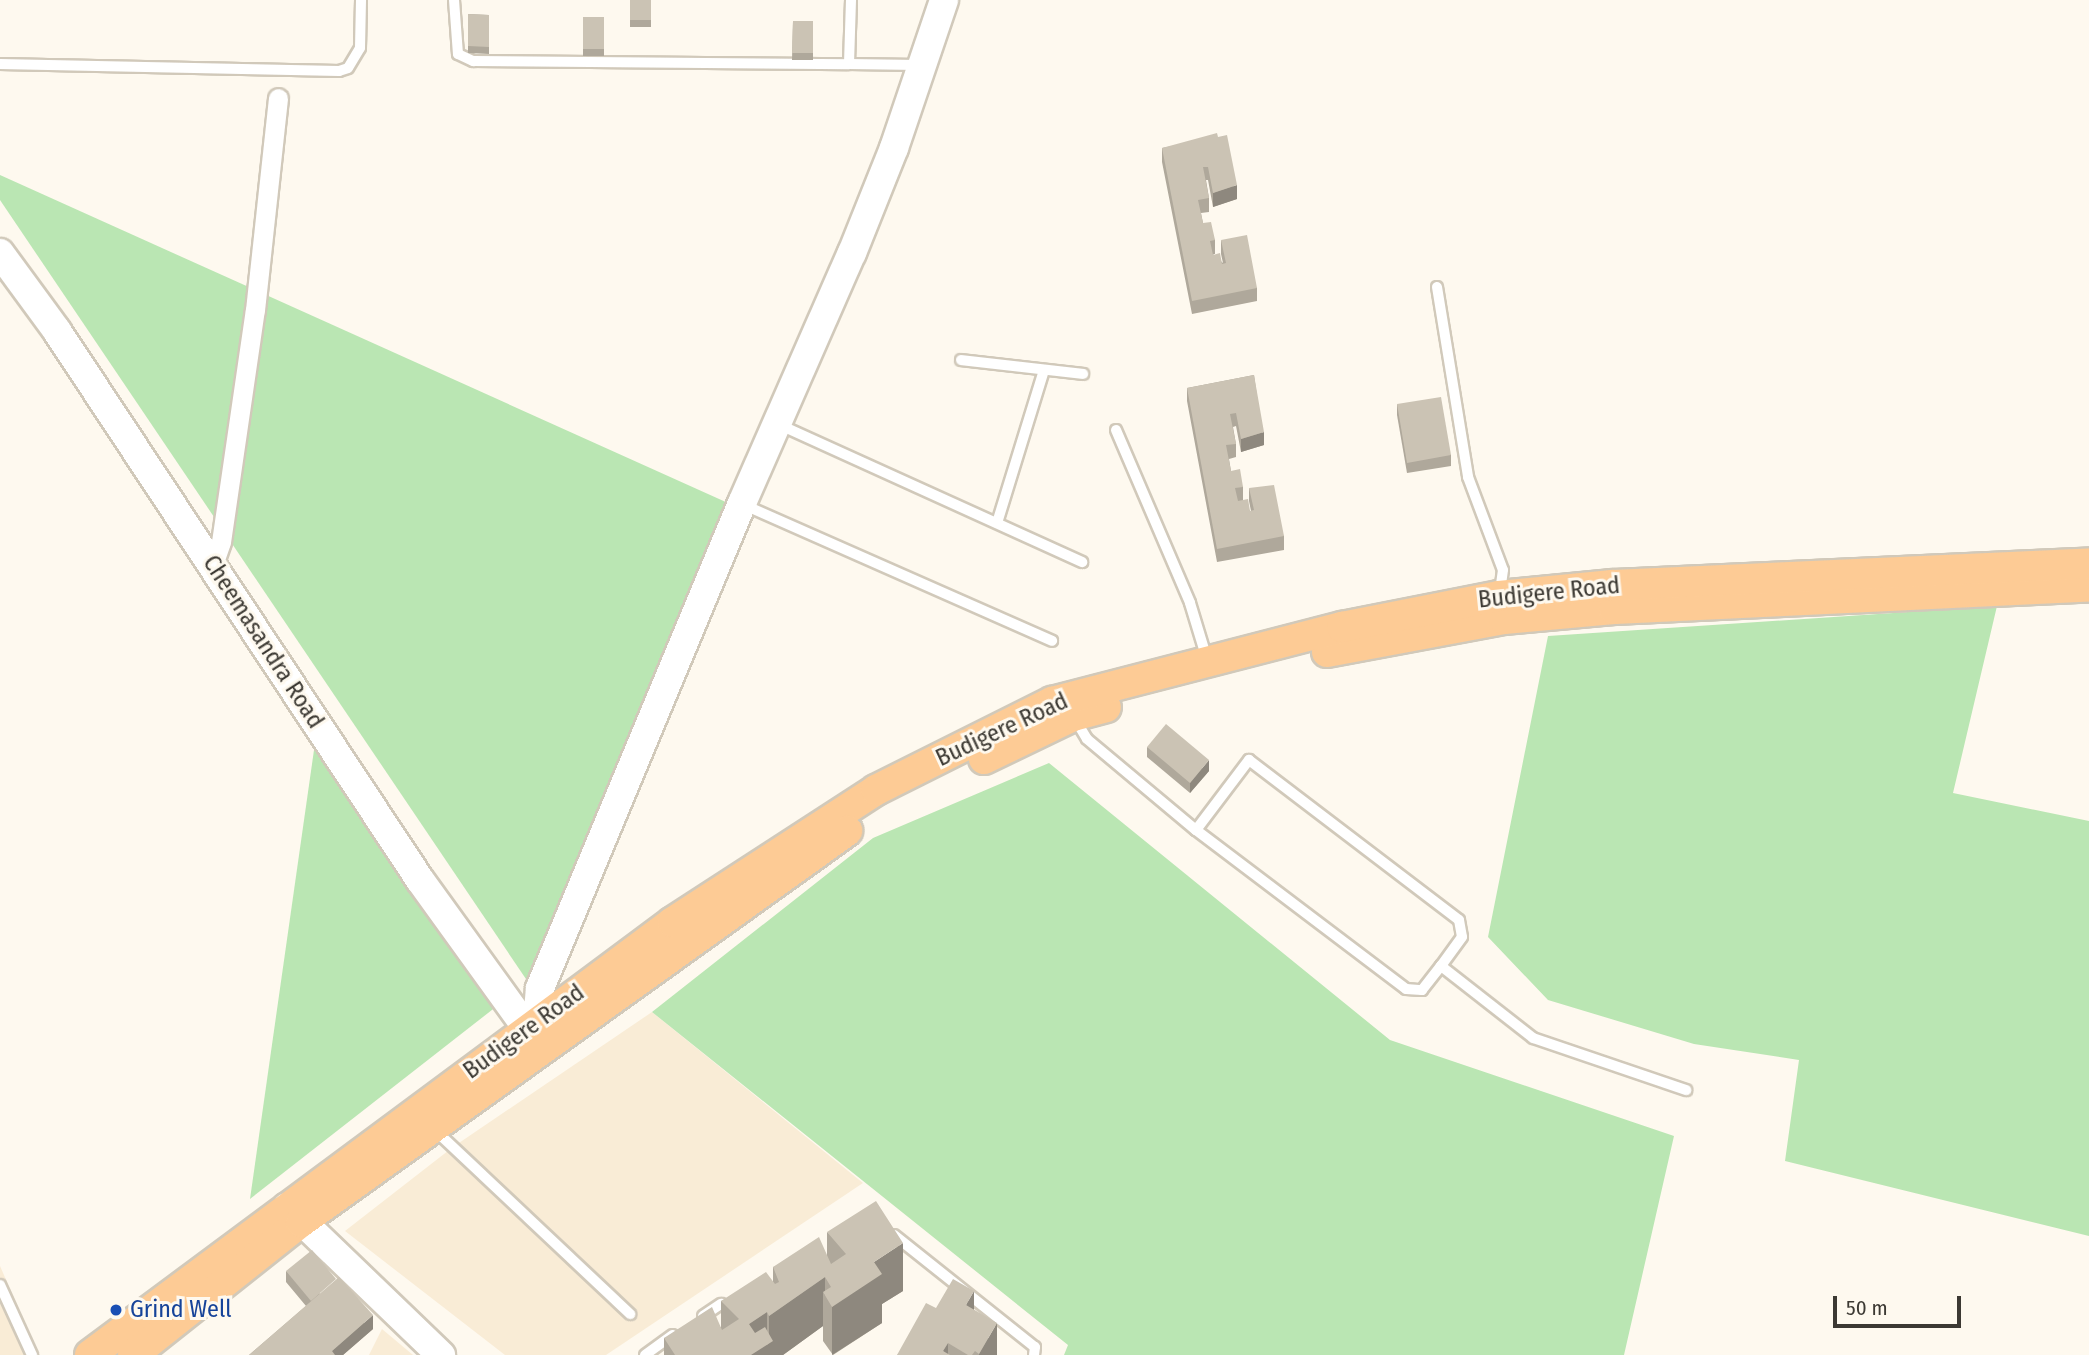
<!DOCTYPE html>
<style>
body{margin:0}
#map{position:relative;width:2089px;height:1355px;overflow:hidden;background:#fef9ef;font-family:"Fira Sans Condensed",sans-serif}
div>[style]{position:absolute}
.built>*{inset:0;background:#f9ecd6}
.green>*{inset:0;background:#bae6b3}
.roads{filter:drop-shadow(2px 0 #d1c9ba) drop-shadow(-2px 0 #d1c9ba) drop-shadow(0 2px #d1c9ba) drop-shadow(0 -2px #d1c9ba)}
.lane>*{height:10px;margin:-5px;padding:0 5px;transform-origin:5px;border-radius:5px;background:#fff}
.street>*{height:19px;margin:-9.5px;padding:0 9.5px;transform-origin:9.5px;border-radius:9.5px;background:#fff}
.secondary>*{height:28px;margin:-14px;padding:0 14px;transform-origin:14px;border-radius:14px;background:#fff}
.primary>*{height:30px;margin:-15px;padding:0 15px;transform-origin:15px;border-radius:15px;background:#fdcb95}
.wall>*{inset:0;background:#afa89b}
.shaded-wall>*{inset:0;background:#8e887e}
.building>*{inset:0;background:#cbc3b4}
.dots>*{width:19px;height:19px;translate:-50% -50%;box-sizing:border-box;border:4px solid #fef9ef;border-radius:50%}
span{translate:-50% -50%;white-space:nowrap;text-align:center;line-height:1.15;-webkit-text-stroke:6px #fef9ef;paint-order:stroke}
.street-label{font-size:24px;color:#3c3933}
.transit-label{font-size:24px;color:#164399}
.left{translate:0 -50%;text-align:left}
.scale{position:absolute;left:1833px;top:1296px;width:128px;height:32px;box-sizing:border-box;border:4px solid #3c3933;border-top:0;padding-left:9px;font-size:21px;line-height:24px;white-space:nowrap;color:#3c3933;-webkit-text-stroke:5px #fef9ef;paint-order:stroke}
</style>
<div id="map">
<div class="built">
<i style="clip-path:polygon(652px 1012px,863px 1183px,606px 1355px,505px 1355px,345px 1231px,453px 1147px)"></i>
<i style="clip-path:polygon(0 1266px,39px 1355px,0 1355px)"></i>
<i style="clip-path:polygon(382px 1329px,413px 1355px,369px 1355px)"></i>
</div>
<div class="green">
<i style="clip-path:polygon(0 175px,728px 503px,528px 982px,0 200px)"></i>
<i style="clip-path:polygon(1997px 606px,1953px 793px,2089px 821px,2089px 1236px,1785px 1161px,1799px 1060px,1694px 1044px,1548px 1000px,1488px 937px,1548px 636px)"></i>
<i style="clip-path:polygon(315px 743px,497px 1006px,250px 1199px)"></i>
<i style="clip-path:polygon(1049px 763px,1390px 1040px,1674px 1136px,1624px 1355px,1064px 1355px,1068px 1345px,652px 1012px,873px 838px)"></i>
</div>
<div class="roads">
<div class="lane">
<i style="left:454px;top:0;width:54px;rotate:85.8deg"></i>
<i style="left:458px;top:54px;width:17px;rotate:25deg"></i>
<i style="left:473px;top:61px;width:376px;rotate:0.5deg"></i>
<i style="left:851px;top:0;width:64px;rotate:91.8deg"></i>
<i style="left:849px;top:64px;width:69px;rotate:0.8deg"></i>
<i style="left:0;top:64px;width:339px;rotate:1.2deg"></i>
<i style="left:339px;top:71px;width:9px;rotate:-18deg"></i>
<i style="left:348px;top:68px;width:23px;rotate:-59deg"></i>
<i style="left:360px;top:48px;width:48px;rotate:-88.8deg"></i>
<i style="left:1437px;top:287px;width:193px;rotate:80.7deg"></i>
<i style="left:1468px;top:477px;width:99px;rotate:69.4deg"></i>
<i style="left:1503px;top:570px;width:22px;rotate:98deg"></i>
<i style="left:961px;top:360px;width:123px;rotate:6.5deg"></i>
<i style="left:780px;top:425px;width:332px;rotate:24.4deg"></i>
<i style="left:1116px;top:430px;width:188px;rotate:66.8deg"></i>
<i style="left:1190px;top:603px;width:59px;rotate:73.1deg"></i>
<i style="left:742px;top:504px;width:339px;rotate:23.8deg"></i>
<i style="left:997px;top:523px;width:160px;rotate:-72.9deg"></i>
<i style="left:1075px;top:719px;width:23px;rotate:59deg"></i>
<i style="left:1087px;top:739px;width:142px;rotate:39.9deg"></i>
<i style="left:1196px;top:830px;width:263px;rotate:37.1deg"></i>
<i style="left:1406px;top:989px;width:16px;rotate:4deg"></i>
<i style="left:1422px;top:990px;width:31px;rotate:-52deg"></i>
<i style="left:1441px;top:966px;width:117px;rotate:38deg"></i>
<i style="left:1533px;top:1038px;width:162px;rotate:18.8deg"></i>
<i style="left:1196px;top:830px;width:88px;rotate:-52.9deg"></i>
<i style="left:1249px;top:760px;width:264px;rotate:37.3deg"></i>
<i style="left:1459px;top:920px;width:17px;rotate:80deg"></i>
<i style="left:1462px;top:937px;width:36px;rotate:126deg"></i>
<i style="left:436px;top:1131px;width:267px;rotate:43.3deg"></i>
<i style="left:894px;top:1235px;width:180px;rotate:38.5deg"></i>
<i style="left:1035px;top:1347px;width:8px;rotate:97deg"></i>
<i style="left:0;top:1285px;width:77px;rotate:65.4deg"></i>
<i style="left:703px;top:1316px;width:22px;rotate:-34deg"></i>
<i style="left:645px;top:1355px;width:34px;rotate:-36deg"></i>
</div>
<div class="street">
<i style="left:213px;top:565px;width:24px;rotate:-71deg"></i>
<i style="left:221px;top:542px;width:234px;rotate:-81.7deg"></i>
<i style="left:255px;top:310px;width:213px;rotate:-83.8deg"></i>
</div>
<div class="secondary">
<i style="left:0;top:253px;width:97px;rotate:53.8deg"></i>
<i style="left:57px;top:331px;width:658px;rotate:56.53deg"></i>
<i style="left:420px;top:880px;width:185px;rotate:54.2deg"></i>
<i style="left:549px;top:1037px;width:19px;rotate:-129deg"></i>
<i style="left:537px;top:1022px;width:34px;rotate:-85deg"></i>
<i style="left:540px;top:988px;width:525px;rotate:-67.39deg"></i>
<i style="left:742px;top:503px;width:273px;rotate:-66.3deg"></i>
<i style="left:852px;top:253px;width:113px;rotate:-68.2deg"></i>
<i style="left:894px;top:148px;width:156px;rotate:-71.3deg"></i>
<i style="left:287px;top:1207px;width:214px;rotate:43.9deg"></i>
</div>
<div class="primary">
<i style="left:1327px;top:652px;width:180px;rotate:-10.6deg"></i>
<i style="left:1504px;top:619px;width:110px;rotate:-5.2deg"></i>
<i style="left:1614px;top:609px;width:476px;rotate:-2.7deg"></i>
<i style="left:984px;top:759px;width:99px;rotate:-25.8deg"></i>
<i style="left:1073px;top:716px;width:34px;rotate:-15deg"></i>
<i style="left:90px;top:1355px;width:726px;rotate:-36.6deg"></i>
<i style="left:673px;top:922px;width:242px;rotate:-33deg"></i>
<i style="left:876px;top:790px;width:197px;rotate:-26.6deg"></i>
<i style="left:1052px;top:702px;width:300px;rotate:-14.5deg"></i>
<i style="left:1342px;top:627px;width:160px;rotate:-11.2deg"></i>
<i style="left:1499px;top:596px;width:114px;rotate:-5.6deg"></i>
<i style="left:1612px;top:585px;width:478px;rotate:-2.6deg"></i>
<i style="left:133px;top:1355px;width:214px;rotate:-38.4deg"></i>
<i style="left:301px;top:1222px;width:672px;rotate:-35.61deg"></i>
</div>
</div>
<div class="wall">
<i style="clip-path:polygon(630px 0,651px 0,651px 27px,630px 27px)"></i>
<i style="clip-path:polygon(468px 14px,489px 15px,489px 54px,468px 53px)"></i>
<i style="clip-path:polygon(583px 17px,604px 17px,604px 56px,583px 56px)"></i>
<i style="clip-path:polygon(793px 21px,813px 21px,813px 60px,792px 60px)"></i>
<i style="clip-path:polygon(1218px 137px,1237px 199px,1213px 207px,1208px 180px,1206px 180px,1209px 198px,1209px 212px,1201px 213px,1203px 223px,1215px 240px,1215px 254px,1213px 254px,1223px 263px,1221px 254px,1221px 240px,1257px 288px,1257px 301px,1192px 314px,1162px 162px,1162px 148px)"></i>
<i style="clip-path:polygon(1254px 375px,1264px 445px,1241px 452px,1236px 426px,1233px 427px,1236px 444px,1236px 457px,1229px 459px,1231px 471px,1243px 487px,1243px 500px,1250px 511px,1251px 511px,1249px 501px,1249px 488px,1284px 536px,1284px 550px,1217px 562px,1187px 401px,1187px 388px)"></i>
<i style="clip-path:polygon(1397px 404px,1451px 455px,1451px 466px,1407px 473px,1397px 415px)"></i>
<i style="clip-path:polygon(1147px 747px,1209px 771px,1190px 793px,1147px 757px)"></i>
<i style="clip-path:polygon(827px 1232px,903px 1291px,882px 1304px,882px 1323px,833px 1355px,823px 1341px,823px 1326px,783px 1355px,664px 1355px,664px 1338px,721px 1327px,721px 1301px,773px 1282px,773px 1267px,827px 1256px)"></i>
<i style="clip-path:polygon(286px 1271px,373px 1329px,343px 1355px,249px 1355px,306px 1306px,286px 1282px)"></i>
<i style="clip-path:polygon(974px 1310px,997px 1355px,897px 1355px)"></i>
</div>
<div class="shaded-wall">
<i style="clip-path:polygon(1237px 185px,1237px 199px,1213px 207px,1213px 193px)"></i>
<i style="clip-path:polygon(1264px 432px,1264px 445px,1241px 452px,1241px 439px)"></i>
<i style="clip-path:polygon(1209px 760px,1209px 771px,1190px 793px,1190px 783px)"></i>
<i style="clip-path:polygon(903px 1243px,903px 1291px,882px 1304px,882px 1323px,832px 1355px,832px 1307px,874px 1262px)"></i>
<i style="clip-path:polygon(825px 1277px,825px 1295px,823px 1292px,823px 1326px,783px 1355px,749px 1355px,749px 1324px,767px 1312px,767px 1345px,769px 1343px,769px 1316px)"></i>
<i style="clip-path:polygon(974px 1291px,974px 1340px,966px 1305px)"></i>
<i style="clip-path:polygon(373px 1315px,373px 1329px,343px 1355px,332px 1355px,332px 1351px)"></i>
<i style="clip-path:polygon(997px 1323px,997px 1355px,979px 1355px,979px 1354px)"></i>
<i style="clip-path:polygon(948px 1343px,948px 1355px,943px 1351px)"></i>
</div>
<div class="building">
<i style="clip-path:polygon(630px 0,651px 0,651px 20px,630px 20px)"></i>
<i style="clip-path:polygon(468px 14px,489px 15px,489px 47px,468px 46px)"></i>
<i style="clip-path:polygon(583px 17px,604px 17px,604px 49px,583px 49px)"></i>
<i style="clip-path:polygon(793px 21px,813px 21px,813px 53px,792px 53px)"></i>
<i style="clip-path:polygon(1217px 133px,1218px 137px,1227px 135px,1237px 185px,1213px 193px,1208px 167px,1203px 167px,1209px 198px,1198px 200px,1203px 223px,1211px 222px,1215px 240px,1210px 241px,1213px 255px,1220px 253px,1222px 264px,1226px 263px,1221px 240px,1247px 235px,1257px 288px,1192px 301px,1162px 148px)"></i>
<i style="clip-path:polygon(1254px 375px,1264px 432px,1241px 439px,1236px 413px,1230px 414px,1236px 444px,1226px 445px,1231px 471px,1240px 469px,1243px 487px,1235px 488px,1238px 501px,1248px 499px,1250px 511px,1254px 510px,1249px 488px,1274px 485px,1284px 536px,1217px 549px,1187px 388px)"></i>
<i style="clip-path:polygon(1441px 397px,1451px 455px,1407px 463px,1397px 404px)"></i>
<i style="clip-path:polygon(1166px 724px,1209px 760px,1190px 783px,1147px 747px)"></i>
<i style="clip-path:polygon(876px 1201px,903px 1243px,874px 1262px,882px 1274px,832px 1307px,823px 1292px,831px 1287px,825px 1277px,769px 1316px,767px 1312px,749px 1324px,755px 1333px,765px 1327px,773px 1341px,751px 1355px,675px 1355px,664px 1338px,712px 1307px,722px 1330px,739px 1319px,721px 1301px,766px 1272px,775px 1284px,779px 1282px,773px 1267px,819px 1237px,831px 1264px,846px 1254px,827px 1232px)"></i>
<i style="clip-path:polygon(312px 1250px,336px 1279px,311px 1301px,286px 1271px)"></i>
<i style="clip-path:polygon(339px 1277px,373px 1315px,332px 1351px,335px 1355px,249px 1355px)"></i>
<i style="clip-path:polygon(953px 1279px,974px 1291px,966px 1305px,997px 1323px,979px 1354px,975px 1351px,972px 1355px,968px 1355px,948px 1343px,943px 1351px,950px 1355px,897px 1355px,926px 1303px,936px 1308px)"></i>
</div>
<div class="dots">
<i style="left:116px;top:1310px;background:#1a4fb4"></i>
</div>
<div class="street-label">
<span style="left:1549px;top:593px;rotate:-6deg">Budigere Road</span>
<span style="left:263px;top:642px;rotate:57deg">Cheemasandra Road</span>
<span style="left:1002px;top:730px;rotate:-25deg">Budigere Road</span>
<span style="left:524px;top:1032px;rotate:-36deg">Budigere Road</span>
</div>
<div class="transit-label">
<span class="left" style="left:130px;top:1310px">Grind Well</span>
</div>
<div class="scale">50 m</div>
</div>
